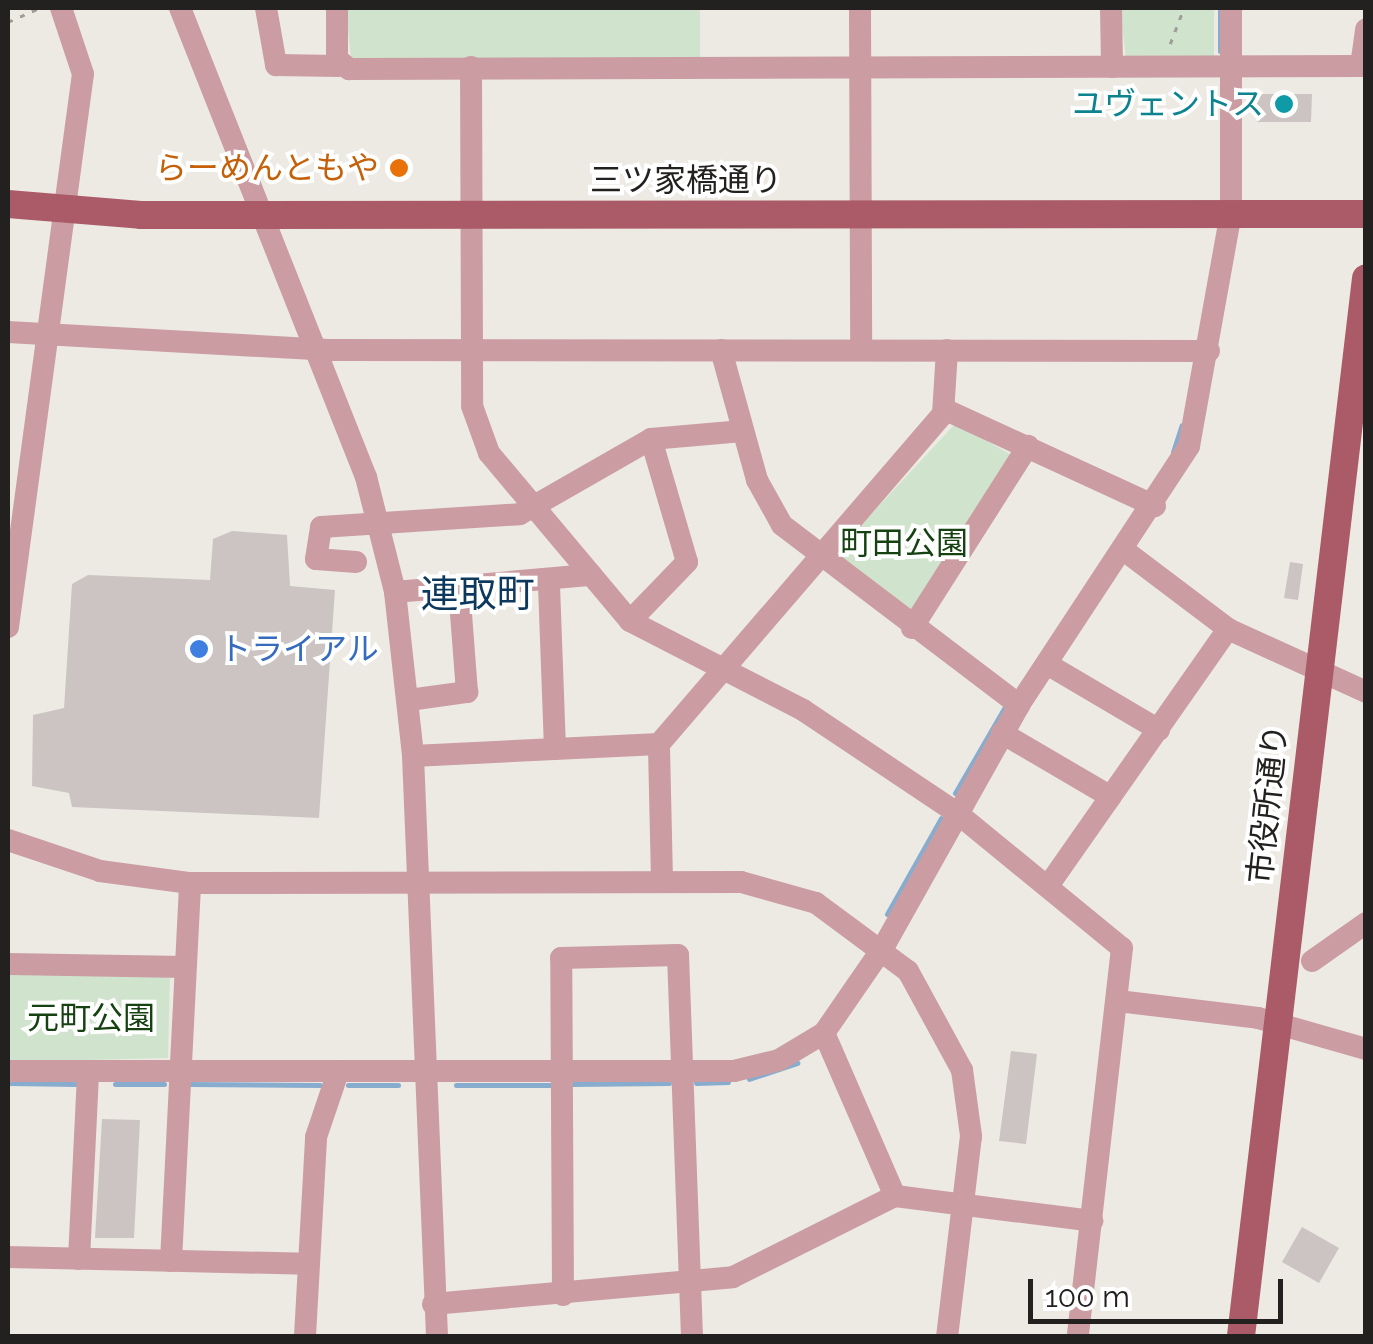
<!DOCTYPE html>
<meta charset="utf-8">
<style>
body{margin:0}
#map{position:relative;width:1373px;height:1344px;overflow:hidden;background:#edeae4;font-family:Raleway,"Noto Sans JP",sans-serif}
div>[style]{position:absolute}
.green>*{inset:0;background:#d0e4cd}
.stream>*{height:5px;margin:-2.5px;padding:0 2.5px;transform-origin:2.5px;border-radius:2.5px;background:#87accd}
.building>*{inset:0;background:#ccc4c2}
.path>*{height:2.5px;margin-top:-1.25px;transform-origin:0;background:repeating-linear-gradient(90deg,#a09d99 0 5px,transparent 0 13px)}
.minor>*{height:22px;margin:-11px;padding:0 11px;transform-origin:11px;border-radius:11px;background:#cb9da3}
.major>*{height:28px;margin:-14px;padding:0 14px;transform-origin:14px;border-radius:14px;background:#aa5b67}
.dots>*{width:28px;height:28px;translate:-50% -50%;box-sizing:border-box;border:5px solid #fff;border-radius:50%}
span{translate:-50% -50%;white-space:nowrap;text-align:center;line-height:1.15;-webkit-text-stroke:8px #fff;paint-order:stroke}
.culture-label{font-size:32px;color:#0d838f}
.right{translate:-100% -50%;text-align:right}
.food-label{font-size:32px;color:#c56008}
.street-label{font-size:32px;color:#23211f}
.park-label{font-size:32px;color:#154210}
.shop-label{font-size:32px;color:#366cbe}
.left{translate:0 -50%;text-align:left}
.quarter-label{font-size:38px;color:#0d385d}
.frame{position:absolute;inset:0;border:10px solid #23211f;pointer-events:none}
.scale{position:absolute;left:1028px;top:1279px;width:255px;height:45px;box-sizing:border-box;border:5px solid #23211f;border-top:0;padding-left:12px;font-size:30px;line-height:35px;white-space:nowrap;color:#23211f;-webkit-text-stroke:8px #fff;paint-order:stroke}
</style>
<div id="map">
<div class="green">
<i style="clip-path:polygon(346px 8px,700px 8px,700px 58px,351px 59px)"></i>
<i style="clip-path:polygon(1120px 8px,1214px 8px,1214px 58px,1126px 58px)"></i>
<i style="clip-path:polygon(956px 423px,1013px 456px,915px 612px,834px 554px)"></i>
<i style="clip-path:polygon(8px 973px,170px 974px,168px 1058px,8px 1062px)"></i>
</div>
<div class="stream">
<i style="left:1220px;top:8px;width:43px;rotate:90deg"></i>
<i style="left:1173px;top:452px;width:28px;rotate:-72deg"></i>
<i style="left:955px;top:793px;width:102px;rotate:-59.9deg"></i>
<i style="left:887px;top:914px;width:110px;rotate:-60.6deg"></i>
<i style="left:749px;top:1079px;width:51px;rotate:-18.4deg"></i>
<i style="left:8px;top:1083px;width:69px;rotate:0.8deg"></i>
<i style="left:696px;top:1083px;width:32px;rotate:-2deg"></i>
<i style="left:115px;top:1084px;width:49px"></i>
<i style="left:189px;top:1084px;width:131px;rotate:0.4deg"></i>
<i style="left:571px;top:1084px;width:98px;rotate:-0.6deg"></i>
<i style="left:348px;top:1085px;width:50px"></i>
<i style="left:456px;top:1085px;width:95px"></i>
</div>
<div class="building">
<i style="clip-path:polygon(1257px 94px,1312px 94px,1311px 122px,1257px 122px)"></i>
<i style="clip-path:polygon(232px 531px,287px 535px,290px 586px,335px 590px,319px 818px,72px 807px,69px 793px,32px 786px,33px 715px,64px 708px,72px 584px,88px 575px,210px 580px,213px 539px)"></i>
<i style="clip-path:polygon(1290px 562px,1303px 564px,1298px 600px,1284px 598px)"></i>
<i style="clip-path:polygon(1011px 1051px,1037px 1054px,1026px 1144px,999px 1141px)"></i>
<i style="clip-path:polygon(102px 1119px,140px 1120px,134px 1238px,95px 1238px)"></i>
<i style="clip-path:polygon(1302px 1227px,1339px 1248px,1319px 1283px,1282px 1262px)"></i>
</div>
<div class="path">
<i style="left:8px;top:22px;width:34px;rotate:-24deg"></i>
<i style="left:1170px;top:44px;width:39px;rotate:-69deg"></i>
</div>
<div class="minor">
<i style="left:180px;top:8px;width:505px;rotate:68.37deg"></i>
<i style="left:366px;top:477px;width:119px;rotate:75.8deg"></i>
<i style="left:395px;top:592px;width:165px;rotate:83.7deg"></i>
<i style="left:413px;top:756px;width:580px;rotate:87.63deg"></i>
<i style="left:266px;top:8px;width:58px;rotate:80deg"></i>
<i style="left:276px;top:65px;width:63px;rotate:0.9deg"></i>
<i style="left:337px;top:8px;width:51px;rotate:90deg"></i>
<i style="left:337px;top:59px;width:16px;rotate:40deg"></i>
<i style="left:349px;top:69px;width:1012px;rotate:-0.17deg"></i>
<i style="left:1361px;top:66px;width:37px;rotate:-82deg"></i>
<i style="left:860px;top:8px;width:341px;rotate:89.8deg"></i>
<i style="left:1111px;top:8px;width:59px;rotate:89deg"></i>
<i style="left:471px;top:67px;width:339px;rotate:89.8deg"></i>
<i style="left:472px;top:406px;width:50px;rotate:70.1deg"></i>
<i style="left:489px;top:453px;width:219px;rotate:50deg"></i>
<i style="left:630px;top:621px;width:195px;rotate:27.2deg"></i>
<i style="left:803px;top:710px;width:185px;rotate:33.8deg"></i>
<i style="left:957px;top:813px;width:213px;rotate:39.3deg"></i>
<i style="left:1122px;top:948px;width:390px;rotate:96.5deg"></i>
<i style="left:8px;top:332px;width:325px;rotate:3.2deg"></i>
<i style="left:333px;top:350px;width:876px;rotate:0.07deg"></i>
<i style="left:721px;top:350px;width:135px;rotate:74.5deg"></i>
<i style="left:757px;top:480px;width:51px;rotate:60.9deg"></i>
<i style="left:782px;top:525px;width:298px;rotate:37.2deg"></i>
<i style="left:946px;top:410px;width:230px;rotate:24.7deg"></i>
<i style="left:1125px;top:551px;width:129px;rotate:37.1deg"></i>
<i style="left:1228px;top:629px;width:152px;rotate:24.5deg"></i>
<i style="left:356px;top:562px;width:40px;rotate:-175.7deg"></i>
<i style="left:316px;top:559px;width:32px;rotate:-81deg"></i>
<i style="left:321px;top:527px;width:199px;rotate:-3.7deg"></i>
<i style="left:520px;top:514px;width:151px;rotate:-29.8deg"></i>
<i style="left:651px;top:439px;width:92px;rotate:-5deg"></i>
<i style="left:549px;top:585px;width:164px;rotate:87.9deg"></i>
<i style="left:395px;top:592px;width:197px;rotate:-5deg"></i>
<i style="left:630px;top:621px;width:82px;rotate:-46deg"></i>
<i style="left:687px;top:562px;width:128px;rotate:-106.3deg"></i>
<i style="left:8px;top:627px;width:558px;rotate:-82.28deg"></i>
<i style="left:83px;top:74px;width:70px;rotate:-108.4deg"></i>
<i style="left:912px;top:628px;width:216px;rotate:-57.5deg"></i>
<i style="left:1047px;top:664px;width:130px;rotate:30.5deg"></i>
<i style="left:409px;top:700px;width:59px;rotate:-7.9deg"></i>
<i style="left:467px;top:692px;width:103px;rotate:-94.4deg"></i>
<i style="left:1002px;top:733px;width:126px;rotate:30.4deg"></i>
<i style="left:413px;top:756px;width:246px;rotate:-2.8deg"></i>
<i style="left:8px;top:840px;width:97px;rotate:18.6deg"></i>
<i style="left:100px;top:871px;width:91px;rotate:7.6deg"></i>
<i style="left:190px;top:883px;width:551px;rotate:-0.1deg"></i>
<i style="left:741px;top:882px;width:78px;rotate:15.6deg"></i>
<i style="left:816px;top:903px;width:114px;rotate:36.5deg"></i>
<i style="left:908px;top:971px;width:113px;rotate:61.4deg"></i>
<i style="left:962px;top:1070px;width:67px;rotate:82.2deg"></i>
<i style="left:971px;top:1136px;width:201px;rotate:96.8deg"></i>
<i style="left:662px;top:880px;width:136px;rotate:-91.3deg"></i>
<i style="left:659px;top:744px;width:435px;rotate:-49.3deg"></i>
<i style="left:943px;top:414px;width:64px;rotate:-86.4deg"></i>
<i style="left:1048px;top:886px;width:314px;rotate:-55deg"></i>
<i style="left:1312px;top:961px;width:66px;rotate:-35.1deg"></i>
<i style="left:8px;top:964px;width:177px;rotate:1deg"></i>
<i style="left:1118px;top:1001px;width:141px;rotate:6.9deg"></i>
<i style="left:1258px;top:1018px;width:112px;rotate:16deg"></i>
<i style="left:824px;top:1033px;width:178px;rotate:66.5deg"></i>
<i style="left:8px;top:1071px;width:726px"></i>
<i style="left:734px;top:1071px;width:46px;rotate:-13.7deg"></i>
<i style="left:779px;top:1060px;width:52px;rotate:-31deg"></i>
<i style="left:824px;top:1033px;width:106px;rotate:-55.4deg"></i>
<i style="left:884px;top:946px;width:276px;rotate:-60.7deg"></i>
<i style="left:1019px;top:705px;width:310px;rotate:-56.7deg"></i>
<i style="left:1189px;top:446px;width:237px;rotate:-79.8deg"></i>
<i style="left:1231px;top:213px;width:205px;rotate:-90deg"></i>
<i style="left:8px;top:1257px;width:299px;rotate:1.3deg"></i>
<i style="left:79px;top:1259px;width:187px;rotate:-87.2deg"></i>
<i style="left:171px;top:1261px;width:378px;rotate:-87.1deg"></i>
<i style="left:563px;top:1295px;width:337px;rotate:-90.3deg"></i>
<i style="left:561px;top:958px;width:117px;rotate:-1.5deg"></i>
<i style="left:678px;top:955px;width:381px;rotate:87.9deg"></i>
<i style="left:433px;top:1304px;width:301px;rotate:-5.1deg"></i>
<i style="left:733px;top:1277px;width:181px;rotate:-26.6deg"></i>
<i style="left:895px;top:1196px;width:199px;rotate:7.2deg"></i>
<i style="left:305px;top:1336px;width:199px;rotate:-86.8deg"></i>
<i style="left:316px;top:1137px;width:69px;rotate:-71.3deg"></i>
</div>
<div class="major">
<i style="left:8px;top:204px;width:133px;rotate:4.7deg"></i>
<i style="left:141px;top:215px;width:1225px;rotate:-0.05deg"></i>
<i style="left:1241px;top:1336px;width:1065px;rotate:-83.26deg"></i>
</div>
<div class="dots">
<i style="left:1284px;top:104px;background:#0f9aa8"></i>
<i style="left:399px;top:168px;background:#e8710a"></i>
<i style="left:199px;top:649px;background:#3f7fe0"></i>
</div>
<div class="culture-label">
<span class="right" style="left:1264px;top:104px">ユヴェントス</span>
</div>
<div class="food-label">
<span class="right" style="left:379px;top:168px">らーめんともや</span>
</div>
<div class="street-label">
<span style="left:686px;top:180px">三ツ家橋通り</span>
<span style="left:1268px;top:804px;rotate:-84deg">市役所通り</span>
</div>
<div class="park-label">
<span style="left:904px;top:543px">町田公園</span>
<span style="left:91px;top:1018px">元町公園</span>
</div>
<div class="shop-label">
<span class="left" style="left:219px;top:649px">トライアル</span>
</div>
<div class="quarter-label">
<span style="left:478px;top:594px">連取町</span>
</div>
<div class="frame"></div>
<div class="scale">100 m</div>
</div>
